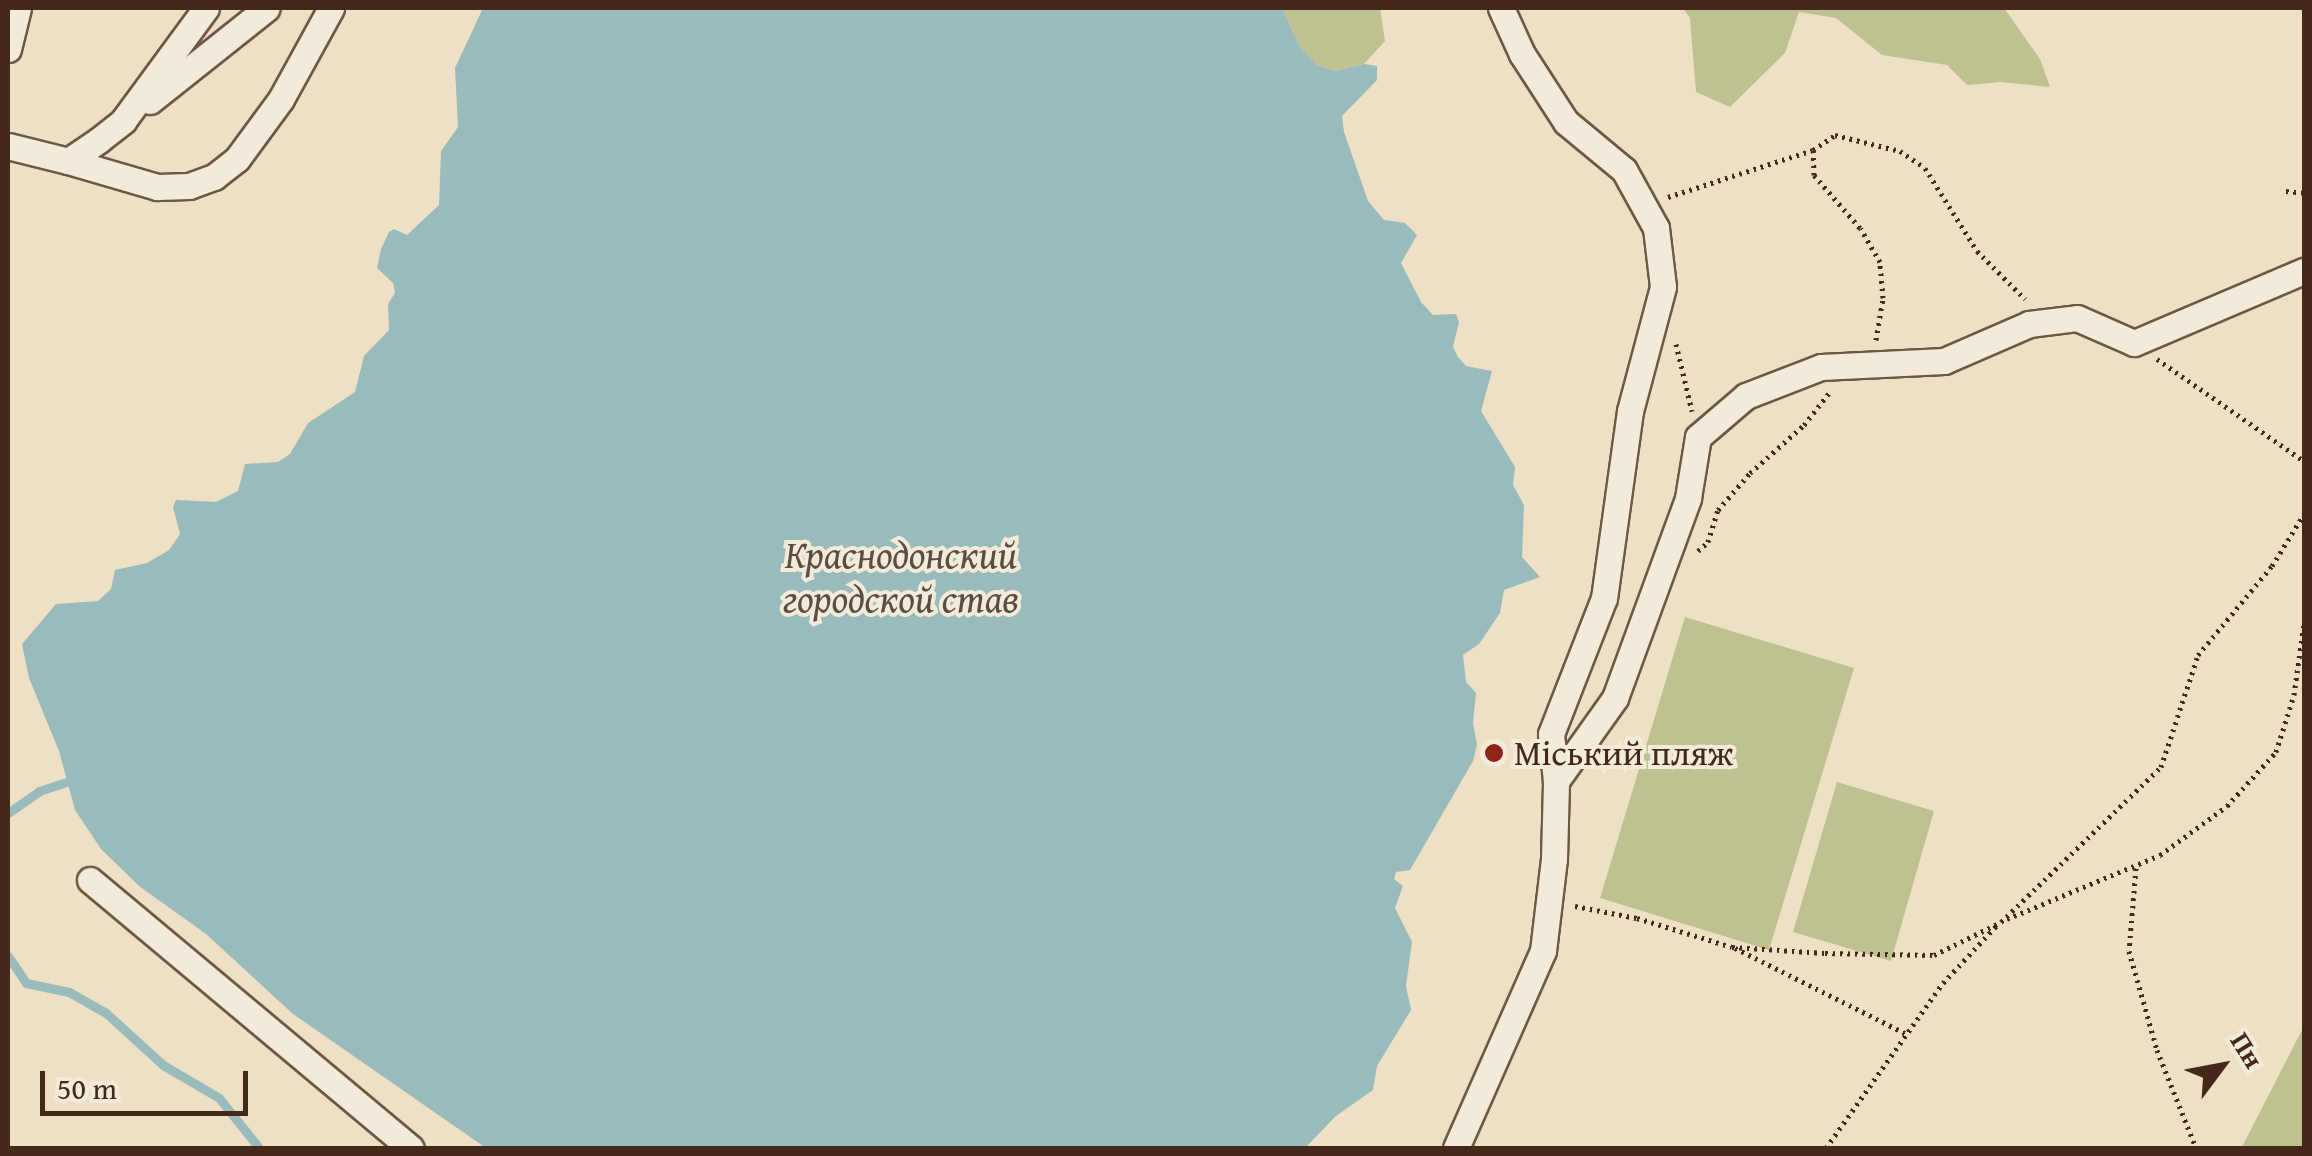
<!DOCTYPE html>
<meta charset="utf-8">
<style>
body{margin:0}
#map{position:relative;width:2312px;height:1156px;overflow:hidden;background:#ede0c5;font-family:"Gentium Book Plus",serif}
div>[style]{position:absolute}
.green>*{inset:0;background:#bec190}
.water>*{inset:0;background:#9abbbb}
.stream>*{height:9px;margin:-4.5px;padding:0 4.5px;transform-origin:4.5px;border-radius:4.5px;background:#9abbbb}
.path>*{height:5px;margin-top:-2.5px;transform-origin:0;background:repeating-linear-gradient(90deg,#44291a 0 2.5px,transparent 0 7.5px)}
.roads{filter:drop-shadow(2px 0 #6e5745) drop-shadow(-2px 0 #6e5745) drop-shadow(0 2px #6e5745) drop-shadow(0 -2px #6e5745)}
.minor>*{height:25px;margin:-12.5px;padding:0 12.5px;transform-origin:12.5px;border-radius:12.5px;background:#f3ebd9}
.dots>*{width:28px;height:28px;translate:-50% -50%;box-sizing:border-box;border:5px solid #f3ebd9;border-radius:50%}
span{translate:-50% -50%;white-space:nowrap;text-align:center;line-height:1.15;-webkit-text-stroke:8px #f3ebd9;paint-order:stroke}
.poi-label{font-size:35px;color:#44291a}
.left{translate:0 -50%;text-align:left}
.water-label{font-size:38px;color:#5a4e42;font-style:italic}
.frame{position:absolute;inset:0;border:10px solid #44291a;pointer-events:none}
.north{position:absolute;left:2172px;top:1016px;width:100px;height:100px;-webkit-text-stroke:8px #f3ebd9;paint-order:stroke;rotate:58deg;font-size:28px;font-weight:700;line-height:40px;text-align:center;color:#44291a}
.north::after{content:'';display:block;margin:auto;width:35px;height:45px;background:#44291a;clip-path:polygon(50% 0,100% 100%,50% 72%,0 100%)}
.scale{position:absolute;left:40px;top:1071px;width:208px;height:45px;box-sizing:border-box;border:5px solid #44291a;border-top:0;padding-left:12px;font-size:30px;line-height:35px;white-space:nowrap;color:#44291a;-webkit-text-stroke:8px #f3ebd9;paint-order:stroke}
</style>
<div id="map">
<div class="green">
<i style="clip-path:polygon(1282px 8px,1380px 8px,1385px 41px,1364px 64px,1335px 71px,1317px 65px,1300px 47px)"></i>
<i style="clip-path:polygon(1683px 8px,2004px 8px,2040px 59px,2050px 87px,2001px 82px,1967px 85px,1947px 65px,1882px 55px,1836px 18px,1799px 12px,1785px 53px,1730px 107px,1696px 92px,1690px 18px)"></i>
<i style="clip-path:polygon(1685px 617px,1854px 668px,1769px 950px,1600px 898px)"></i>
<i style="clip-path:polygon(1837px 782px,1934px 811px,1891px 961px,1793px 932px)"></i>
<i style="clip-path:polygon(2304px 1026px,2304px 1148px,2243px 1148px,2242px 1147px)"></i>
</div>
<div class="water">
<i style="clip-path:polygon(483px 8px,1282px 8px,1300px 47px,1317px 65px,1335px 71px,1364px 64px,1377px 66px,1377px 80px,1342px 116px,1344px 132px,1368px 201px,1384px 220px,1405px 223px,1417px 235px,1401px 263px,1421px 302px,1433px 315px,1456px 314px,1459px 322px,1453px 347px,1458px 357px,1466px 366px,1492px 371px,1481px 411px,1515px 467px,1513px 485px,1524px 505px,1522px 557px,1540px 577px,1504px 590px,1500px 613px,1479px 644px,1463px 655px,1466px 682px,1476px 693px,1473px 723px,1477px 745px,1473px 761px,1410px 870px,1396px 872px,1394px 879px,1403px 886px,1395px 908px,1412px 942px,1406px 986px,1411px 1010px,1377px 1066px,1373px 1090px,1336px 1116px,1305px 1148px,486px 1148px,293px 1014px,206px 934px,139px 886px,101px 849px,75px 810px,59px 751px,29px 678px,22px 644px,56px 604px,98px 601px,111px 589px,115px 570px,147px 563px,169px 550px,180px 534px,173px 507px,176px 500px,216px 502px,238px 491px,245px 464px,278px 462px,290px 454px,308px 423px,355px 392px,364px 356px,389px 330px,388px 304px,395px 293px,393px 283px,377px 268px,381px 249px,389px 232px,394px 229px,407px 235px,439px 205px,441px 151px,458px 127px,455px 68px)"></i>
</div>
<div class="stream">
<i style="left:8px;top:813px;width:38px;rotate:-35deg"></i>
<i style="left:39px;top:791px;width:29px;rotate:-18deg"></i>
<i style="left:8px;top:956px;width:32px;rotate:56deg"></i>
<i style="left:26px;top:983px;width:44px;rotate:11.8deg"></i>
<i style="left:69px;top:992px;width:43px;rotate:29.6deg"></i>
<i style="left:106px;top:1013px;width:77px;rotate:42.4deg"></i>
<i style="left:163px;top:1065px;width:65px;rotate:30.5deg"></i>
<i style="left:219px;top:1098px;width:64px;rotate:51.3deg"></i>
</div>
<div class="path">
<i style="left:2286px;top:191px;width:18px;rotate:6deg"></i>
<i style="left:1668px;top:197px;width:152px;rotate:-18deg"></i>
<i style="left:1876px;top:340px;width:43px;rotate:-80.5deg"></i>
<i style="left:1883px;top:298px;width:36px;rotate:-95deg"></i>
<i style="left:1880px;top:262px;width:39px;rotate:-120deg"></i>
<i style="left:1860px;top:228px;width:70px;rotate:-131deg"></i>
<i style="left:1814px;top:175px;width:25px;rotate:-92deg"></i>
<i style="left:1813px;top:150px;width:27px;rotate:-34deg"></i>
<i style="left:1835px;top:135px;width:67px;rotate:13.8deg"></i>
<i style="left:1900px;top:151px;width:30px;rotate:34deg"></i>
<i style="left:1925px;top:168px;width:98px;rotate:57.9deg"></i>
<i style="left:1977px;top:251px;width:68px;rotate:45deg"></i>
<i style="left:1676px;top:344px;width:69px;rotate:76.6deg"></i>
<i style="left:2157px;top:359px;width:179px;rotate:34.8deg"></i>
<i style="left:1698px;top:551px;width:13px;rotate:-42deg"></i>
<i style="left:1708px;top:542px;width:34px;rotate:-73deg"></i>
<i style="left:1718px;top:510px;width:49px;rotate:-49.1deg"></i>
<i style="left:1750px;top:473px;width:72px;rotate:-41.6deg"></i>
<i style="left:1804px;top:425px;width:41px;rotate:-52deg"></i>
<i style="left:2136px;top:868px;width:83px;rotate:94.8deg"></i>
<i style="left:2129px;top:951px;width:103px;rotate:74.2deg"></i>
<i style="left:2157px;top:1050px;width:105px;rotate:68.3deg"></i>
<i style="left:1575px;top:906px;width:63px;rotate:11deg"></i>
<i style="left:1637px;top:918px;width:99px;rotate:17deg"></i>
<i style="left:1732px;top:947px;width:93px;rotate:3.7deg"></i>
<i style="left:1825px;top:953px;width:109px;rotate:1.1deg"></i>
<i style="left:1934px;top:955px;width:75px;rotate:-26.2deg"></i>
<i style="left:2001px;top:922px;width:223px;rotate:-44.1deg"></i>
<i style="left:2161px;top:767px;width:118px;rotate:-71.7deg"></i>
<i style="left:2198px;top:655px;width:116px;rotate:-50.3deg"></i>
<i style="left:2272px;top:566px;width:61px;rotate:-58.4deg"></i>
<i style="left:2007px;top:919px;width:166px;rotate:-22.7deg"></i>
<i style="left:2160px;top:855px;width:83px;rotate:-36.2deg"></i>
<i style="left:2227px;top:806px;width:73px;rotate:-47.8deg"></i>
<i style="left:2276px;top:752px;width:60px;rotate:-72.5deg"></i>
<i style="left:2294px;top:695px;width:73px;rotate:-82.1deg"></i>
<i style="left:1735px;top:948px;width:192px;rotate:26.6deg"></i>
<i style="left:1826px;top:1148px;width:202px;rotate:-54.7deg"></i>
<i style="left:1943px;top:983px;width:79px;rotate:-47deg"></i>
</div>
<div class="roads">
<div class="minor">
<i style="left:1501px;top:8px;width:51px;rotate:65.5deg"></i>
<i style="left:1522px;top:54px;width:81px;rotate:57.1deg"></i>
<i style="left:1566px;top:122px;width:75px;rotate:39.6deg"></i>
<i style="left:1624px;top:170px;width:66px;rotate:61.1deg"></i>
<i style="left:1656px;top:228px;width:59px;rotate:83.2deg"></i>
<i style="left:1663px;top:287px;width:128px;rotate:104.9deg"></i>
<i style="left:1630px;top:411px;width:189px;rotate:97.9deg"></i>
<i style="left:1604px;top:598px;width:146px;rotate:111.3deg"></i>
<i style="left:1551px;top:734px;width:47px;rotate:83.9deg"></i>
<i style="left:8px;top:49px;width:42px;rotate:-76.3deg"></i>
<i style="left:150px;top:101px;width:149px;rotate:-38.5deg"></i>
<i style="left:8px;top:146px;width:62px;rotate:14deg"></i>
<i style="left:68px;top:161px;width:37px;rotate:-34deg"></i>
<i style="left:99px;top:140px;width:31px;rotate:-38deg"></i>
<i style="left:123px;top:121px;width:140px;rotate:-53.7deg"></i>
<i style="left:68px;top:161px;width:93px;rotate:16.3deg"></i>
<i style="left:157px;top:187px;width:32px;rotate:-2deg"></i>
<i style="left:189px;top:186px;width:27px;rotate:-20deg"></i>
<i style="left:214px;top:177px;width:29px;rotate:-38deg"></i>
<i style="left:237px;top:159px;width:74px;rotate:-53.7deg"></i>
<i style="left:281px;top:99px;width:104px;rotate:-61.2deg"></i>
<i style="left:90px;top:880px;width:418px;rotate:39.9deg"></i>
<i style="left:1456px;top:1148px;width:215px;rotate:-66.2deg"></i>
<i style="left:1543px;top:951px;width:93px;rotate:-83.2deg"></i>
<i style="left:1554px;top:859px;width:78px;rotate:-88.5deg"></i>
<i style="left:1556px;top:781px;width:102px;rotate:-54.6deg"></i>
<i style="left:1615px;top:698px;width:213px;rotate:-69.9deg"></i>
<i style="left:1688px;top:498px;width:62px;rotate:-80.7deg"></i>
<i style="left:1698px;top:437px;width:63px;rotate:-40.5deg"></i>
<i style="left:1746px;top:396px;width:80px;rotate:-21.1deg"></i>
<i style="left:1821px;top:367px;width:123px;rotate:-2.8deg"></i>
<i style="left:1944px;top:361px;width:93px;rotate:-23.5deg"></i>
<i style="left:2029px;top:324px;width:48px;rotate:-7.1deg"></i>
<i style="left:2077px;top:318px;width:62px;rotate:23.7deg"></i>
<i style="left:2134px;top:343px;width:185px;rotate:-23deg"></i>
</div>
</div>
<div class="dots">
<i style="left:1494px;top:753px;background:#8f2418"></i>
</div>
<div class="poi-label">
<span class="left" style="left:1514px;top:753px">Міський пляж</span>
</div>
<div class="water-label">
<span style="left:901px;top:577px">Краснодонский<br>городской став</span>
</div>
<div class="frame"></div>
<div class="north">Пн</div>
<div class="scale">50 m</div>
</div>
